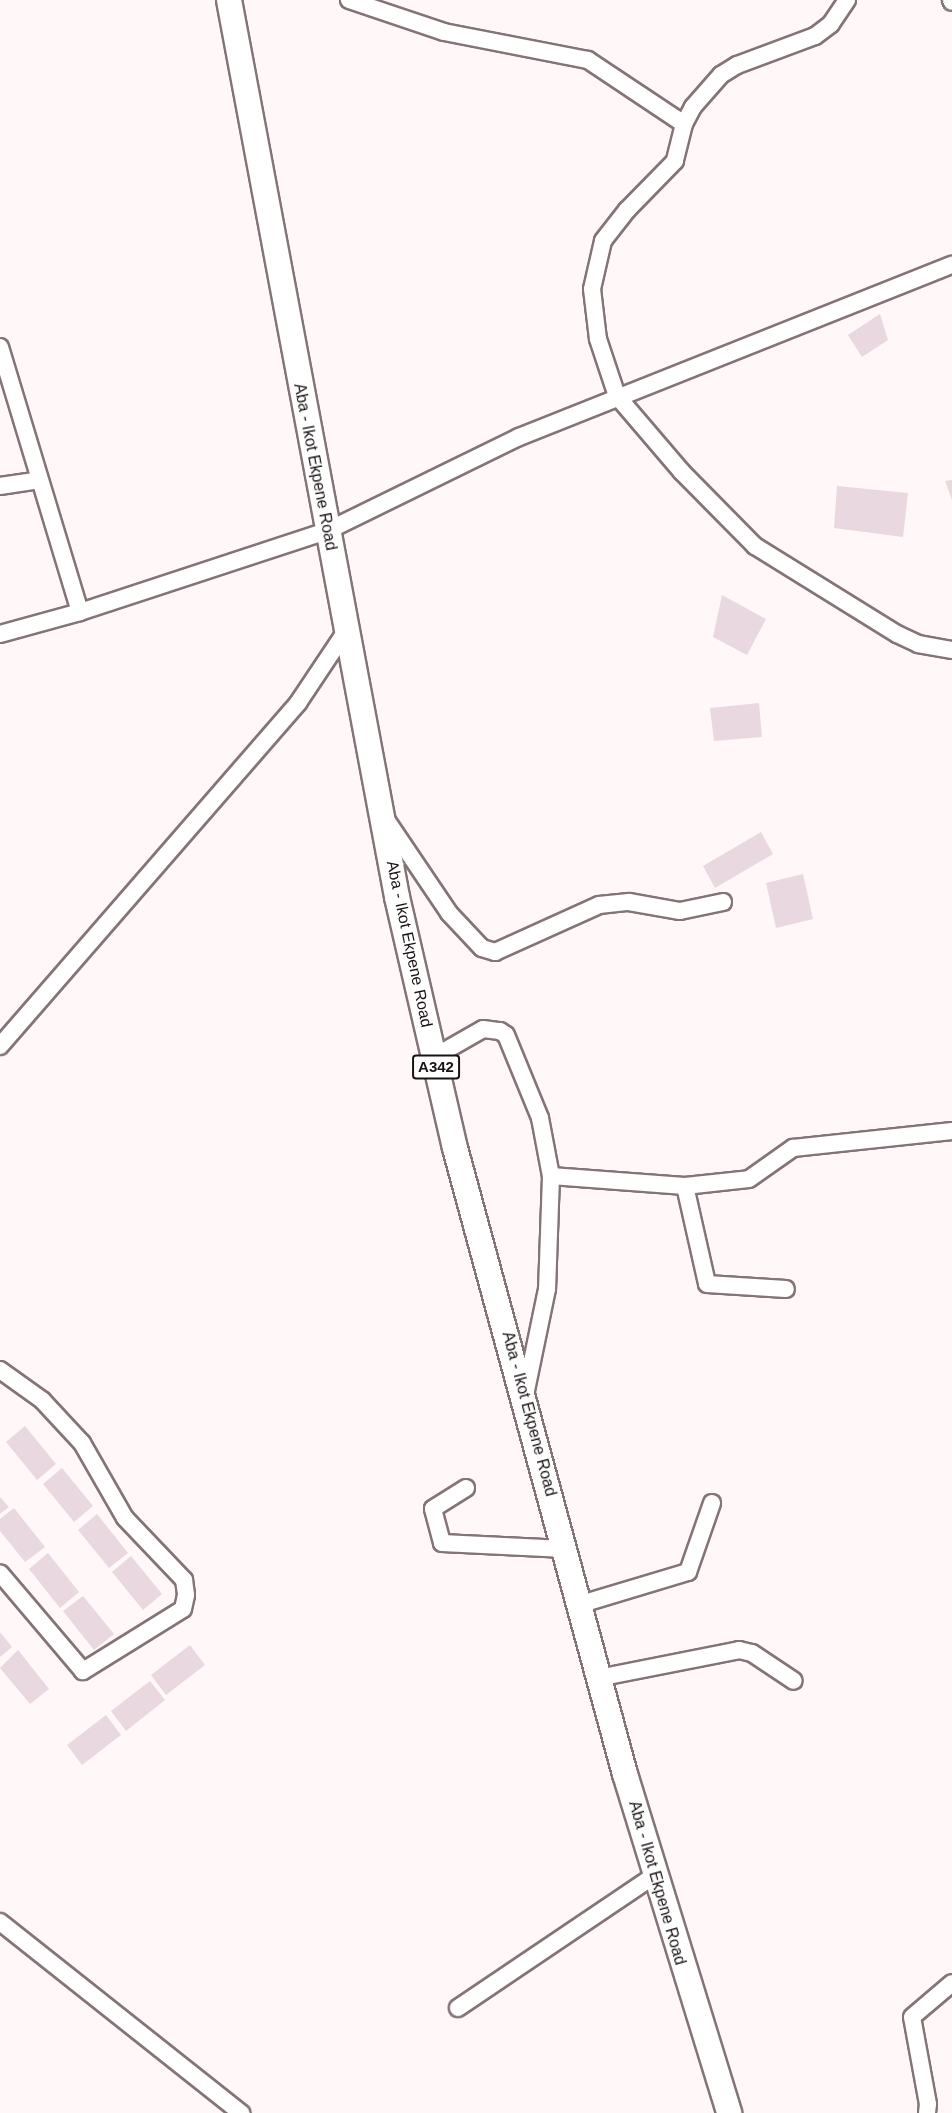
<!DOCTYPE html>
<style>
body{margin:0}
#map{position:relative;width:952px;height:2113px;overflow:hidden;background:#fff7f8;font-family:Arial,sans-serif}
div>[style]{position:absolute}
.building>*{inset:0;background:#e9d8df}
.roads{filter:drop-shadow(2px 0 #847476) drop-shadow(-2px 0 #847476) drop-shadow(0 2px #847476) drop-shadow(0 -2px #847476)}
.minor>*{height:16px;margin:-8px;padding:0 8px;transform-origin:8px;border-radius:8px;background:#fff}
.highway>*{height:24px;margin:-12px;padding:0 12px;transform-origin:12px;border-radius:12px;background:#fff}
span{translate:-50% -50%;white-space:nowrap;text-align:center;line-height:1.15;-webkit-text-stroke:4.5px #fff;paint-order:stroke}
.shield-label span{padding:2px 4px;background:#fff;border:2px solid;border-radius:4px;-webkit-text-stroke-width:0}
.shield-label{font-size:15px;color:#191313;font-weight:700}
.street-label{font-size:16px;color:#191313}
</style>
<div id="map">
<div class="building">
<i style="clip-path:polygon(880px 314px,888px 340px,862px 357px,848px 335px)"></i>
<i style="clip-path:polygon(952px 480px,952px 500px,945px 481px)"></i>
<i style="clip-path:polygon(837px 486px,908px 493px,903px 537px,834px 528px)"></i>
<i style="clip-path:polygon(722px 595px,766px 619px,747px 655px,713px 637px)"></i>
<i style="clip-path:polygon(759px 703px,762px 737px,714px 741px,710px 708px)"></i>
<i style="clip-path:polygon(761px 832px,773px 854px,715px 888px,703px 866px)"></i>
<i style="clip-path:polygon(803px 874px,813px 919px,776px 928px,766px 883px)"></i>
<i style="clip-path:polygon(25px 1426px,56px 1464px,37px 1480px,6px 1442px)"></i>
<i style="clip-path:polygon(62px 1468px,93px 1506px,74px 1522px,43px 1484px)"></i>
<i style="clip-path:polygon(0 1497px,9px 1507px,0 1514px)"></i>
<i style="clip-path:polygon(14px 1508px,45px 1547px,25px 1562px,0 1531px,0 1519px)"></i>
<i style="clip-path:polygon(97px 1514px,128px 1553px,109px 1568px,78px 1530px)"></i>
<i style="clip-path:polygon(48px 1553px,79px 1592px,60px 1608px,29px 1569px)"></i>
<i style="clip-path:polygon(131px 1556px,162px 1594px,143px 1610px,112px 1572px)"></i>
<i style="clip-path:polygon(83px 1596px,114px 1634px,94px 1650px,63px 1611px)"></i>
<i style="clip-path:polygon(0 1632px,12px 1647px,0 1657px)"></i>
<i style="clip-path:polygon(190px 1645px,205px 1665px,166px 1695px,151px 1675px)"></i>
<i style="clip-path:polygon(18px 1650px,49px 1689px,30px 1704px,0 1668px)"></i>
<i style="clip-path:polygon(150px 1681px,165px 1700px,126px 1731px,111px 1711px)"></i>
<i style="clip-path:polygon(106px 1715px,121px 1735px,82px 1765px,67px 1745px)"></i>
</div>
<div class="roads">
<div class="minor">
<i style="left:349px;top:0;width:100px;rotate:18.6deg"></i>
<i style="left:444px;top:32px;width:147px;rotate:11deg"></i>
<i style="left:588px;top:60px;width:115px;rotate:33.7deg"></i>
<i style="left:847px;top:0;width:29px;rotate:124deg"></i>
<i style="left:831px;top:24px;width:20px;rotate:143deg"></i>
<i style="left:815px;top:36px;width:83px;rotate:159.6deg"></i>
<i style="left:737px;top:65px;width:19px;rotate:148deg"></i>
<i style="left:721px;top:75px;width:43px;rotate:131.2deg"></i>
<i style="left:693px;top:107px;width:19px;rotate:118deg"></i>
<i style="left:684px;top:124px;width:38px;rotate:104deg"></i>
<i style="left:675px;top:161px;width:69px;rotate:134.4deg"></i>
<i style="left:627px;top:210px;width:39px;rotate:128deg"></i>
<i style="left:603px;top:241px;width:49px;rotate:102.9deg"></i>
<i style="left:592px;top:289px;width:50px;rotate:83.2deg"></i>
<i style="left:598px;top:339px;width:60px;rotate:71.6deg"></i>
<i style="left:617px;top:396px;width:100px;rotate:49.5deg"></i>
<i style="left:682px;top:472px;width:104px;rotate:45.4deg"></i>
<i style="left:755px;top:546px;width:167px;rotate:31.8deg"></i>
<i style="left:897px;top:634px;width:23px;rotate:25deg"></i>
<i style="left:918px;top:644px;width:35px;rotate:10deg"></i>
<i style="left:951px;top:0;width:2px;rotate:63deg"></i>
<i style="left:0;top:347px;width:277px;rotate:73.2deg"></i>
<i style="left:0;top:486px;width:40px;rotate:-8.5deg"></i>
<i style="left:0;top:634px;width:83px;rotate:-15.4deg"></i>
<i style="left:80px;top:612px;width:260px;rotate:-18.2deg"></i>
<i style="left:327px;top:531px;width:214px;rotate:-26.1deg"></i>
<i style="left:519px;top:437px;width:466px;rotate:-21.7deg"></i>
<i style="left:385px;top:818px;width:115px;rotate:56deg"></i>
<i style="left:449px;top:913px;width:48px;rotate:46.7deg"></i>
<i style="left:482px;top:948px;width:14px;rotate:17deg"></i>
<i style="left:495px;top:952px;width:114px;rotate:-24.3deg"></i>
<i style="left:599px;top:905px;width:30px;rotate:-6deg"></i>
<i style="left:629px;top:902px;width:52px;rotate:10deg"></i>
<i style="left:680px;top:911px;width:44px;rotate:-11.8deg"></i>
<i style="left:0;top:1046px;width:454px;rotate:-49deg"></i>
<i style="left:298px;top:703px;width:87px;rotate:-56.3deg"></i>
<i style="left:434px;top:1057px;width:56px;rotate:-29.7deg"></i>
<i style="left:483px;top:1029px;width:17px;rotate:7deg"></i>
<i style="left:500px;top:1031px;width:7px;rotate:34deg"></i>
<i style="left:506px;top:1035px;width:90px;rotate:67.7deg"></i>
<i style="left:540px;top:1118px;width:59px;rotate:79.3deg"></i>
<i style="left:551px;top:1176px;width:113px;rotate:92deg"></i>
<i style="left:547px;top:1289px;width:108px;rotate:101.7deg"></i>
<i style="left:551px;top:1176px;width:134px;rotate:4.3deg"></i>
<i style="left:685px;top:1186px;width:64px;rotate:-6.2deg"></i>
<i style="left:749px;top:1179px;width:54px;rotate:-35.2deg"></i>
<i style="left:793px;top:1148px;width:160px;rotate:-6.1deg"></i>
<i style="left:685px;top:1186px;width:100px;rotate:77.3deg"></i>
<i style="left:707px;top:1284px;width:79px;rotate:3.6deg"></i>
<i style="left:0;top:1370px;width:52px;rotate:35.5deg"></i>
<i style="left:42px;top:1400px;width:59px;rotate:47.1deg"></i>
<i style="left:82px;top:1443px;width:86px;rotate:60.2deg"></i>
<i style="left:125px;top:1518px;width:86px;rotate:46.4deg"></i>
<i style="left:184px;top:1580px;width:15px;rotate:82deg"></i>
<i style="left:186px;top:1595px;width:14px;rotate:102deg"></i>
<i style="left:183px;top:1609px;width:118px;rotate:148.2deg"></i>
<i style="left:83px;top:1671px;width:128px;rotate:-130.3deg"></i>
<i style="left:466px;top:1488px;width:39px;rotate:148deg"></i>
<i style="left:433px;top:1509px;width:35px;rotate:75deg"></i>
<i style="left:442px;top:1543px;width:123px;rotate:2.8deg"></i>
<i style="left:578px;top:1605px;width:115px;rotate:-16.7deg"></i>
<i style="left:688px;top:1572px;width:73px;rotate:-70.8deg"></i>
<i style="left:598px;top:1678px;width:144px;rotate:-11.2deg"></i>
<i style="left:739px;top:1650px;width:13px;rotate:13deg"></i>
<i style="left:752px;top:1653px;width:50px;rotate:33.7deg"></i>
<i style="left:0;top:1922px;width:308px;rotate:38.4deg"></i>
<i style="left:458px;top:2008px;width:238px;rotate:-34deg"></i>
<i style="left:927px;top:2113px;width:9px;rotate:-84deg"></i>
<i style="left:928px;top:2104px;width:88px;rotate:-100.4deg"></i>
<i style="left:912px;top:2017px;width:52px;rotate:-40.4deg"></i>
</div>
<div class="highway">
<i style="left:229px;top:0;width:913px;rotate:79.39deg"></i>
<i style="left:397px;top:897px;width:258px;rotate:77deg"></i>
<i style="left:455px;top:1148px;width:649px;rotate:74.81deg"></i>
<i style="left:625px;top:1774px;width:355px;rotate:72.9deg"></i>
</div>
</div>
<div class="shield-label">
<span style="left:436px;top:1067px">A342</span>
</div>
<div class="street-label">
<span style="left:315px;top:467px;rotate:79deg">Aba - Ikot Ekpene Road</span>
<span style="left:409px;top:944px;rotate:78deg">Aba - Ikot Ekpene Road</span>
<span style="left:529px;top:1414px;rotate:75deg">Aba - Ikot Ekpene Road</span>
<span style="left:657px;top:1883px;rotate:74deg">Aba - Ikot Ekpene Road</span>
</div>
</div>
